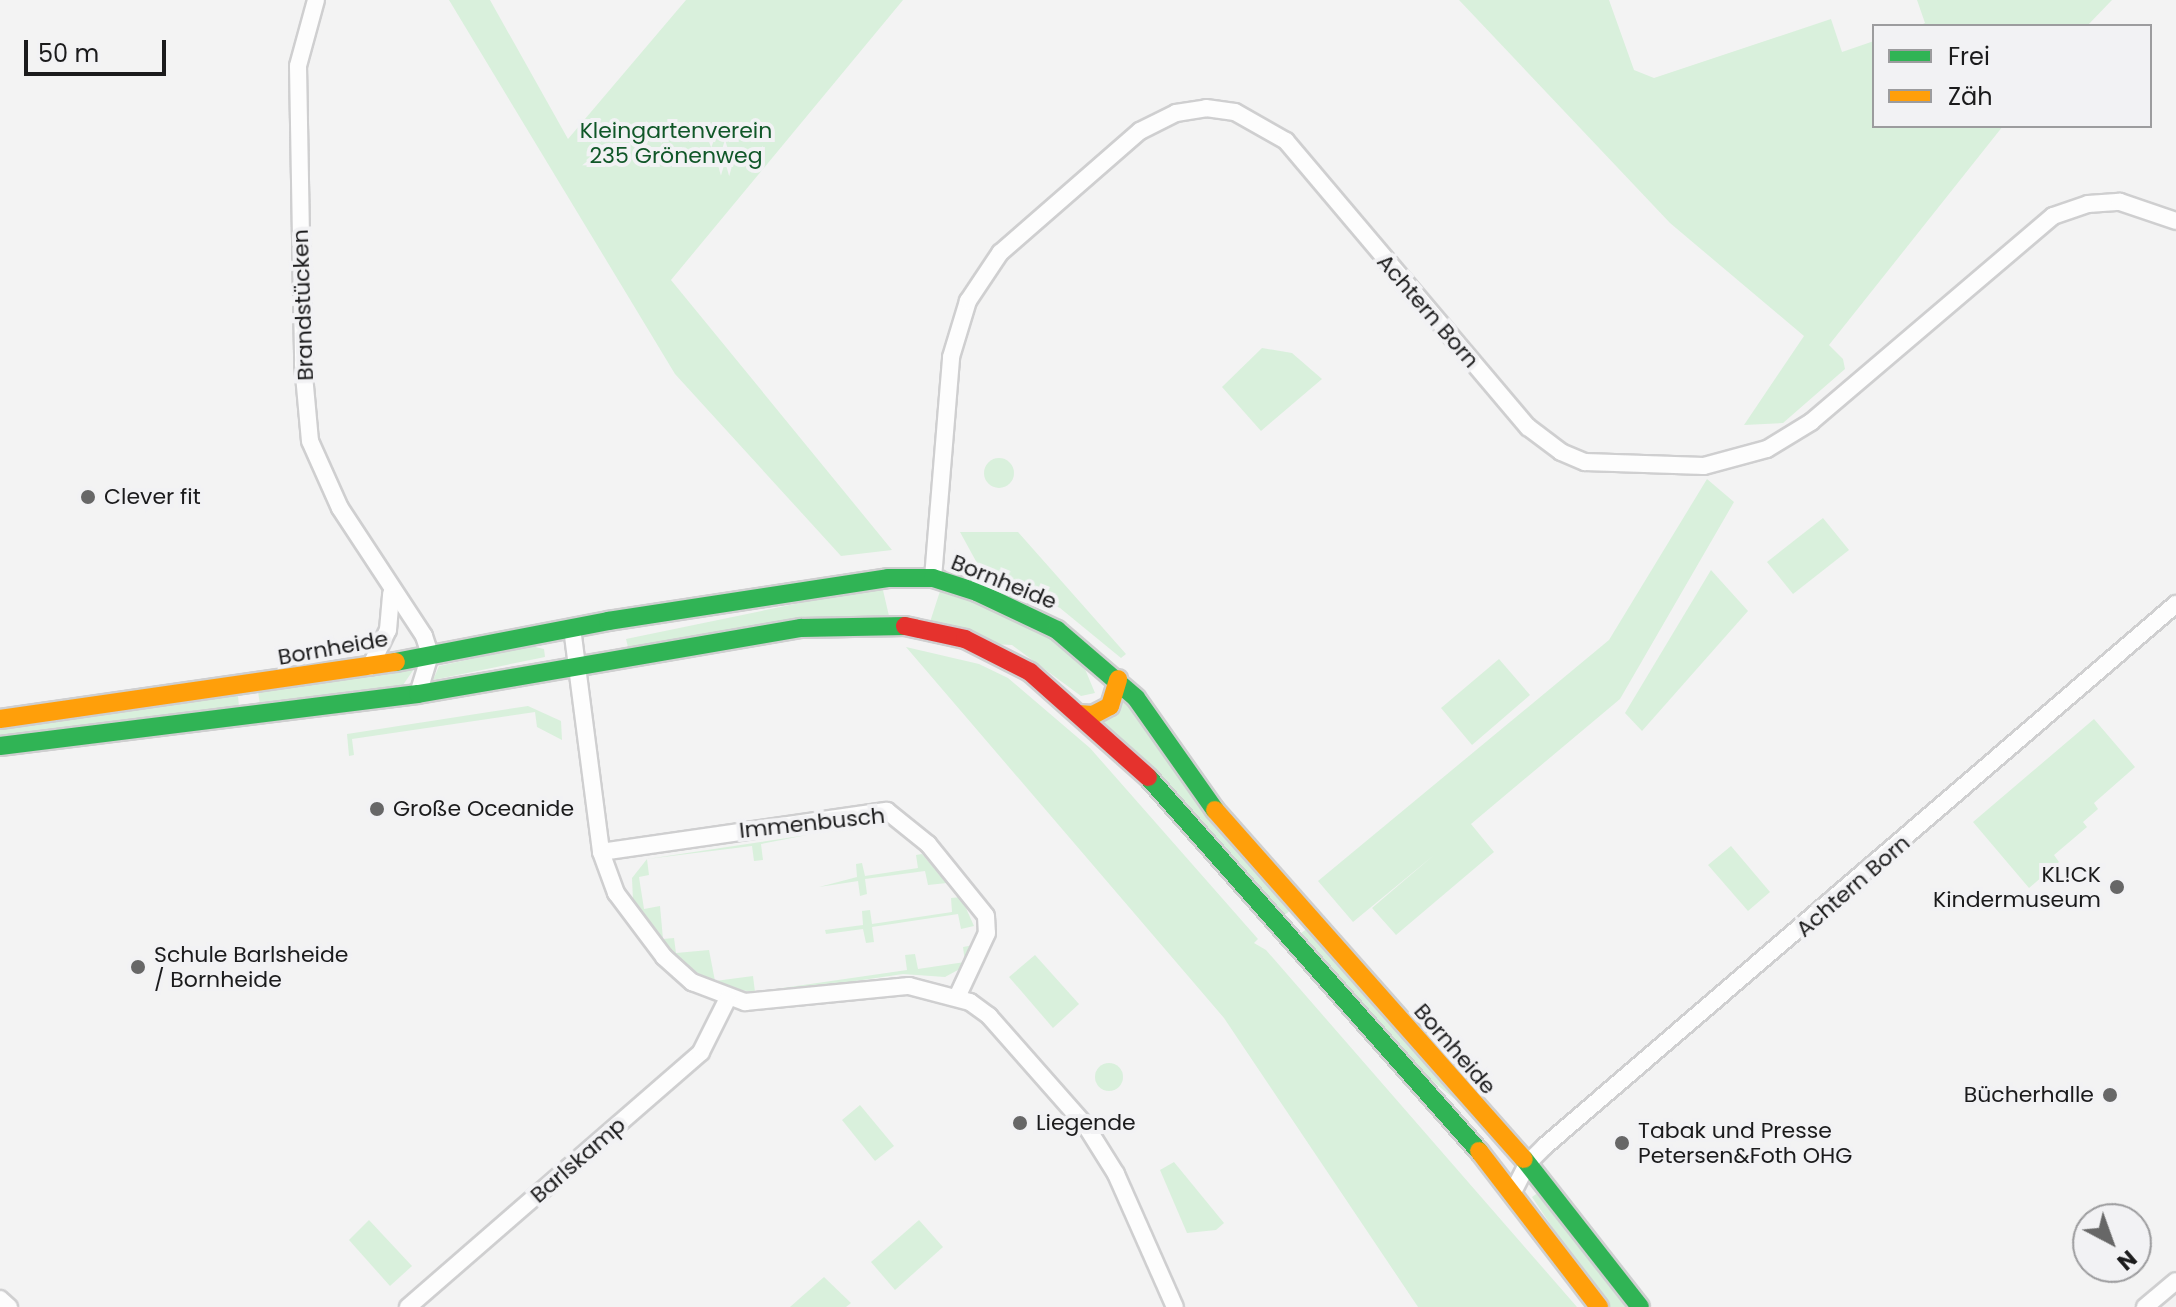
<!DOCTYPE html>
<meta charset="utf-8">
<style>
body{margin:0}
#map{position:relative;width:2176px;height:1307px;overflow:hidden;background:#f3f3f3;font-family:Poppins,sans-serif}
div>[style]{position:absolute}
.green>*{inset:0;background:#d9f0dc}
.round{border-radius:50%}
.roads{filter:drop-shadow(2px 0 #cfcfd0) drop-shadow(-2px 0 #cfcfd0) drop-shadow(0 2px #cfcfd0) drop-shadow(0 -2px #cfcfd0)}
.street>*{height:16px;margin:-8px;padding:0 8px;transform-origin:8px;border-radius:8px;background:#fdfdfd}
.fast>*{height:18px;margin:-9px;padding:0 9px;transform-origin:9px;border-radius:9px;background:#30b455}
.slow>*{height:18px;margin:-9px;padding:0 9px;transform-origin:9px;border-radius:9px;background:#ff9f0a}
.jam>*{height:18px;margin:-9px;padding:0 9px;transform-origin:9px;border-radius:9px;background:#e5322d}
.dots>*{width:22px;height:22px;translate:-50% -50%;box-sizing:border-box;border:4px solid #f2f2f4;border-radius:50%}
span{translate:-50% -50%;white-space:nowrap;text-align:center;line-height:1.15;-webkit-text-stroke:8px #f2f2f4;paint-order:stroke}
.park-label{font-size:22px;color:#105728}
.street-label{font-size:22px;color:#1b1b1c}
.poi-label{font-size:22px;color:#1b1b1c}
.left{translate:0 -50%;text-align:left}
.right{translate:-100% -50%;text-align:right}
.legend{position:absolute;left:1872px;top:24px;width:280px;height:104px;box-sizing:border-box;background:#f2f2f4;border:2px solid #9c9c9e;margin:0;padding:10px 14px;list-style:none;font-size:24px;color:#1b1b1c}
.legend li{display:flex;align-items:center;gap:16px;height:40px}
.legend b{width:40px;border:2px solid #9c9c9e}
.north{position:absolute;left:2072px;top:1203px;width:80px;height:80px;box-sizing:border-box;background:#f2f2f4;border:2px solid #9c9c9e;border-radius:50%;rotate:139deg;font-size:22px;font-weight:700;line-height:32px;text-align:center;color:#1b1b1c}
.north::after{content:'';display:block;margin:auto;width:28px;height:36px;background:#676767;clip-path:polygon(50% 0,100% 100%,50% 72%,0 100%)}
.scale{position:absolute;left:24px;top:40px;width:142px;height:36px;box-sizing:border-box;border:4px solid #1b1b1c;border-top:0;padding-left:10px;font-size:24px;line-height:28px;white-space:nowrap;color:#1b1b1c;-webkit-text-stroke:6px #f2f2f4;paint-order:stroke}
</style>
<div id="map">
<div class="green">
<i style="clip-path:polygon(449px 0,490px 0,568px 139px,686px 0,903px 0,671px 280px,892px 550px,841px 556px,675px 374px)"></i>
<i style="clip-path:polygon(1459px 0,1609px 0,1634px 70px,1654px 78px,1831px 19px,1842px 52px,1874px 41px,1874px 126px,2003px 126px,1829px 345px,1843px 359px,1845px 369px,1783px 423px,1744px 425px,1804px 336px,1670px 223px)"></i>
<i style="clip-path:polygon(1917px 0,2112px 0,2087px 26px,1919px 26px,1925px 23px)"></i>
<i style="clip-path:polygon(1262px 348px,1292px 353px,1322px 379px,1261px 431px,1222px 387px)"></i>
<i class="round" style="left:984px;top:458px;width:30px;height:30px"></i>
<i style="clip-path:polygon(1707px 479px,1734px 502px,1620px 699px,1471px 824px,1494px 852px,1396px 935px,1372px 908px,1434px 855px,1353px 922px,1318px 881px,1609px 640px)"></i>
<i style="clip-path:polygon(1823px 518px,1849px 550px,1793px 594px,1767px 562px)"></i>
<i style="clip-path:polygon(960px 532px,1018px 532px,1126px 654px,1121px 658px,1060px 608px,983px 574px)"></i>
<i style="clip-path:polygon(1711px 570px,1748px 611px,1642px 731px,1625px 713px)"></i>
<i style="clip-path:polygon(882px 586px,889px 616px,628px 647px,626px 639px)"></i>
<i style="clip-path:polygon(941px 588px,1045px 633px,1085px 669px,1095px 693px,1081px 696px,1012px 645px,992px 644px,930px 622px)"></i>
<i style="clip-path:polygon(531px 646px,544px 649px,545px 657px,433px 680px,439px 666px)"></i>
<i style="clip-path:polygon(906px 647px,979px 664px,1008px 678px,1090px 748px,1258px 939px,1254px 943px,1266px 950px,1577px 1307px,1418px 1307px,1224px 1018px)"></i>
<i style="clip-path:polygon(1499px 659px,1530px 695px,1472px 745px,1441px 708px)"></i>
<i style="clip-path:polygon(414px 669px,403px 685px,260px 705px,258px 691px)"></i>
<i style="clip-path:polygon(238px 695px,239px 708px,0 739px,0 727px)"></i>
<i style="clip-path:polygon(1125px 699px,1292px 909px,1281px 918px,1097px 725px)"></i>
<i style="clip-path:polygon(528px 706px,561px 721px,562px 740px,537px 727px,535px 712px,352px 739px,354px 755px,349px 756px,347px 734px)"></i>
<i style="clip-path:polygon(2094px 719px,2135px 767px,2094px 803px,2098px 809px,2083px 822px,2087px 827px,2054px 855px,2059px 862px,2029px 888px,1973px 822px)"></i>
<i style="clip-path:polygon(807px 835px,761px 844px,763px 860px,754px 861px,752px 846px,647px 859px,649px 875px,639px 877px,644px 909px,660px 906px,663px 939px,674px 938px,676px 953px,709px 950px,715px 981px,753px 976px,755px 992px,907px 970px,905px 955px,915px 954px,918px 969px,965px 962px,963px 947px,974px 945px,967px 965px,945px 977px,903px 974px,774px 993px,754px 992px,734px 989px,703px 977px,675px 955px,633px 901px,632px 878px,647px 859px)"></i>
<i style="clip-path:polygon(1731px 846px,1770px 892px,1748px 911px,1708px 865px)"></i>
<i style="clip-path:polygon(922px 854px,947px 883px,928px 885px,925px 871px,865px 879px,867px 894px,860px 896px,858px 881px,819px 887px,857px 877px,856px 864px,862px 863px,865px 876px,918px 868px,916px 855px)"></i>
<i style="clip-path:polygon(961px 897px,974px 926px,961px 929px,958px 914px,872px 927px,874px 942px,866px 943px,863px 929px,826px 934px,825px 930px,863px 925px,862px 911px,870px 910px,872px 924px,952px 912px,951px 898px)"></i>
<i style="clip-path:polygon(1308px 928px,1467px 1109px,1398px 1053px,1297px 936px)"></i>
<i style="clip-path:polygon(1035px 955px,1079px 1004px,1053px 1028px,1009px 977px)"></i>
<i class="round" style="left:1095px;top:1063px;width:28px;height:28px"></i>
<i style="clip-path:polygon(860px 1105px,894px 1146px,875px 1161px,842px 1120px)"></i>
<i style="clip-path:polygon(1174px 1162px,1224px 1223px,1216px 1230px,1187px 1233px,1160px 1170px)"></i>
<i style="clip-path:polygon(1539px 1192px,1544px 1197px,1626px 1307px,1606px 1307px,1532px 1197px)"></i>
<i style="clip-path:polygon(369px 1220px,412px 1266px,390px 1286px,349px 1240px)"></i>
<i style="clip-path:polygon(919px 1220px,943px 1247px,895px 1290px,871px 1262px)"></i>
<i style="clip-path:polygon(824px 1277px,851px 1303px,846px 1307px,790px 1307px)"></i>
</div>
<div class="roads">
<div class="street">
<i style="left:316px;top:0;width:68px;rotate:105.3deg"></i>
<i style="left:298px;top:66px;width:298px;rotate:89deg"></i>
<i style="left:303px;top:364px;width:77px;rotate:84.8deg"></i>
<i style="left:310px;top:441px;width:73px;rotate:65.9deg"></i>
<i style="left:340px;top:508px;width:153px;rotate:56.7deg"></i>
<i style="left:424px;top:636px;width:20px;rotate:72deg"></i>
<i style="left:430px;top:655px;width:41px;rotate:107.1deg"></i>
<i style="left:933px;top:578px;width:222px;rotate:-85.3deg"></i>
<i style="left:951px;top:357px;width:59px;rotate:-73.1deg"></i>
<i style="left:968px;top:301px;width:58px;rotate:-56.3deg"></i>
<i style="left:1000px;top:253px;width:186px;rotate:-41.1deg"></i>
<i style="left:1140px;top:131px;width:40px;rotate:-26.6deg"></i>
<i style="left:1176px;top:113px;width:30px;rotate:-9deg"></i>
<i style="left:1206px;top:108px;width:29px;rotate:8deg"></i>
<i style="left:1235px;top:112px;width:59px;rotate:29.6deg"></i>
<i style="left:1286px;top:141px;width:375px;rotate:49.8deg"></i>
<i style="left:1528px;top:427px;width:41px;rotate:37.1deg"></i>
<i style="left:1561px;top:452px;width:26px;rotate:23deg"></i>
<i style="left:1585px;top:462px;width:119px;rotate:1.9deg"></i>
<i style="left:1704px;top:466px;width:65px;rotate:-15.1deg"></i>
<i style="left:1767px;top:449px;width:52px;rotate:-31.5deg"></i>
<i style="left:1811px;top:422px;width:318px;rotate:-40.4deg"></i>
<i style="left:2053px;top:216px;width:37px;rotate:-19deg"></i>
<i style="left:2088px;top:204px;width:32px;rotate:-4deg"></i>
<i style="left:2120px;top:202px;width:59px;rotate:18.7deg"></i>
<i style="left:572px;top:628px;width:226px;rotate:82.6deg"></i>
<i style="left:601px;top:852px;width:44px;rotate:69.9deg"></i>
<i style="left:616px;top:893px;width:80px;rotate:53.1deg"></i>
<i style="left:664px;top:957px;width:38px;rotate:42deg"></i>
<i style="left:692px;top:982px;width:57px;rotate:20.7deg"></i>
<i style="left:745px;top:1002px;width:165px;rotate:-5.6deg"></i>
<i style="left:909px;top:986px;width:63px;rotate:14.7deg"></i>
<i style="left:970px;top:1002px;width:24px;rotate:36deg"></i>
<i style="left:989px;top:1016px;width:147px;rotate:48.6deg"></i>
<i style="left:1086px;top:1126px;width:57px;rotate:58deg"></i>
<i style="left:1116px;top:1174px;width:145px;rotate:66.1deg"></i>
<i style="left:370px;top:667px;width:41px;rotate:-64.1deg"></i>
<i style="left:388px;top:630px;width:37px;rotate:-85deg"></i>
<i style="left:601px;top:852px;width:289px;rotate:-8.2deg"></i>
<i style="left:887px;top:811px;width:53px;rotate:38.8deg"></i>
<i style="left:928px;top:844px;width:92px;rotate:51.1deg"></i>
<i style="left:986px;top:916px;width:17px;rotate:87deg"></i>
<i style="left:987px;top:933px;width:71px;rotate:115.1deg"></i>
<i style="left:1514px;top:1190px;width:29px;rotate:-63deg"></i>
<i style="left:1527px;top:1164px;width:25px;rotate:-45deg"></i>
<i style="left:1545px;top:1146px;width:832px;rotate:-40.66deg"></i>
<i style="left:0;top:1299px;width:12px;rotate:42deg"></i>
<i style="left:408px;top:1307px;width:388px;rotate:-41deg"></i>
<i style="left:701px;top:1052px;width:60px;rotate:-63.4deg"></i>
<i style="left:2145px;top:1307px;width:40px;rotate:-40deg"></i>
</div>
<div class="fast">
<i style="left:396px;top:662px;width:216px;rotate:-10.9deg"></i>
<i style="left:608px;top:621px;width:283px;rotate:-8.7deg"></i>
<i style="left:888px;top:578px;width:45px"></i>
<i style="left:933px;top:578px;width:46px;rotate:17.7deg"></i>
<i style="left:977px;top:592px;width:89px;rotate:25.4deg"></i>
<i style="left:1057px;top:630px;width:104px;rotate:40.7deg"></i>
<i style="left:1136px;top:698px;width:137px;rotate:54.8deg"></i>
<i style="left:0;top:746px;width:421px;rotate:-7.1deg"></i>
<i style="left:418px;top:694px;width:389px;rotate:-9.8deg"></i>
<i style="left:801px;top:628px;width:104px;rotate:-1.1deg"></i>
<i style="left:1148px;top:777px;width:499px;rotate:48.5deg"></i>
<i style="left:1524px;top:1159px;width:188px;rotate:51.9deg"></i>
</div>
<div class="slow">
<i style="left:1078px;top:714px;width:15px;rotate:4deg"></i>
<i style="left:1093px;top:715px;width:19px;rotate:-28deg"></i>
<i style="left:1110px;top:706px;width:28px;rotate:-73deg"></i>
<i style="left:0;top:719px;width:400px;rotate:-8.2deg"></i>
<i style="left:1215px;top:810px;width:466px;rotate:48.5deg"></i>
<i style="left:1479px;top:1151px;width:197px;rotate:52.4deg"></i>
</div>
<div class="jam">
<i style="left:905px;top:626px;width:61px;rotate:12.2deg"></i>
<i style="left:965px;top:639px;width:73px;rotate:26.9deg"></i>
<i style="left:1030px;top:672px;width:158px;rotate:41.7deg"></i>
</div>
</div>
<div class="dots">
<i style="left:88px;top:497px;background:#676767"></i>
<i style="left:377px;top:809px;background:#676767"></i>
<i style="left:2117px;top:887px;background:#676767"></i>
<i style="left:138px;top:967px;background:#676767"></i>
<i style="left:2110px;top:1095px;background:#676767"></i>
<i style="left:1020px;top:1123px;background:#676767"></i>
<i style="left:1622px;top:1143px;background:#676767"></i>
</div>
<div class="park-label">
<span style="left:676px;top:143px">Kleingartenverein<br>235 Grönenweg</span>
</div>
<div class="street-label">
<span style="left:303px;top:305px;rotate:-92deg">Brandstücken</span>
<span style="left:1428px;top:311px;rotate:49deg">Achtern Born</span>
<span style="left:1004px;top:582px;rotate:22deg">Bornheide</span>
<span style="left:333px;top:648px;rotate:-10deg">Bornheide</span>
<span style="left:812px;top:823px;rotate:-6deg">Immenbusch</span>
<span style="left:1853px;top:886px;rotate:-41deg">Achtern Born</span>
<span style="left:1455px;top:1049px;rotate:49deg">Bornheide</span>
<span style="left:578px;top:1160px;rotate:-41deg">Barlskamp</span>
</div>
<div class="poi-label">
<span class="left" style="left:104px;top:497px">Clever fit</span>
<span class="left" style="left:393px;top:809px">Große Oceanide</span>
<span class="right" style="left:2101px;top:887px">KL!CK<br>Kindermuseum</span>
<span class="left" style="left:154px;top:967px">Schule Barlsheide<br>/ Bornheide</span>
<span class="right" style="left:2094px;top:1095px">Bücherhalle</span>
<span class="left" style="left:1036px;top:1123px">Liegende</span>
<span class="left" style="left:1638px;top:1143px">Tabak und Presse<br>Petersen&amp;Foth OHG</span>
</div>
<ul class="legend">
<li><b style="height:10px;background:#30b455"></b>Frei</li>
<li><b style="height:10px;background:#ff9f0a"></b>Zäh</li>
</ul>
<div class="north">N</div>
<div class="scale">50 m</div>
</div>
